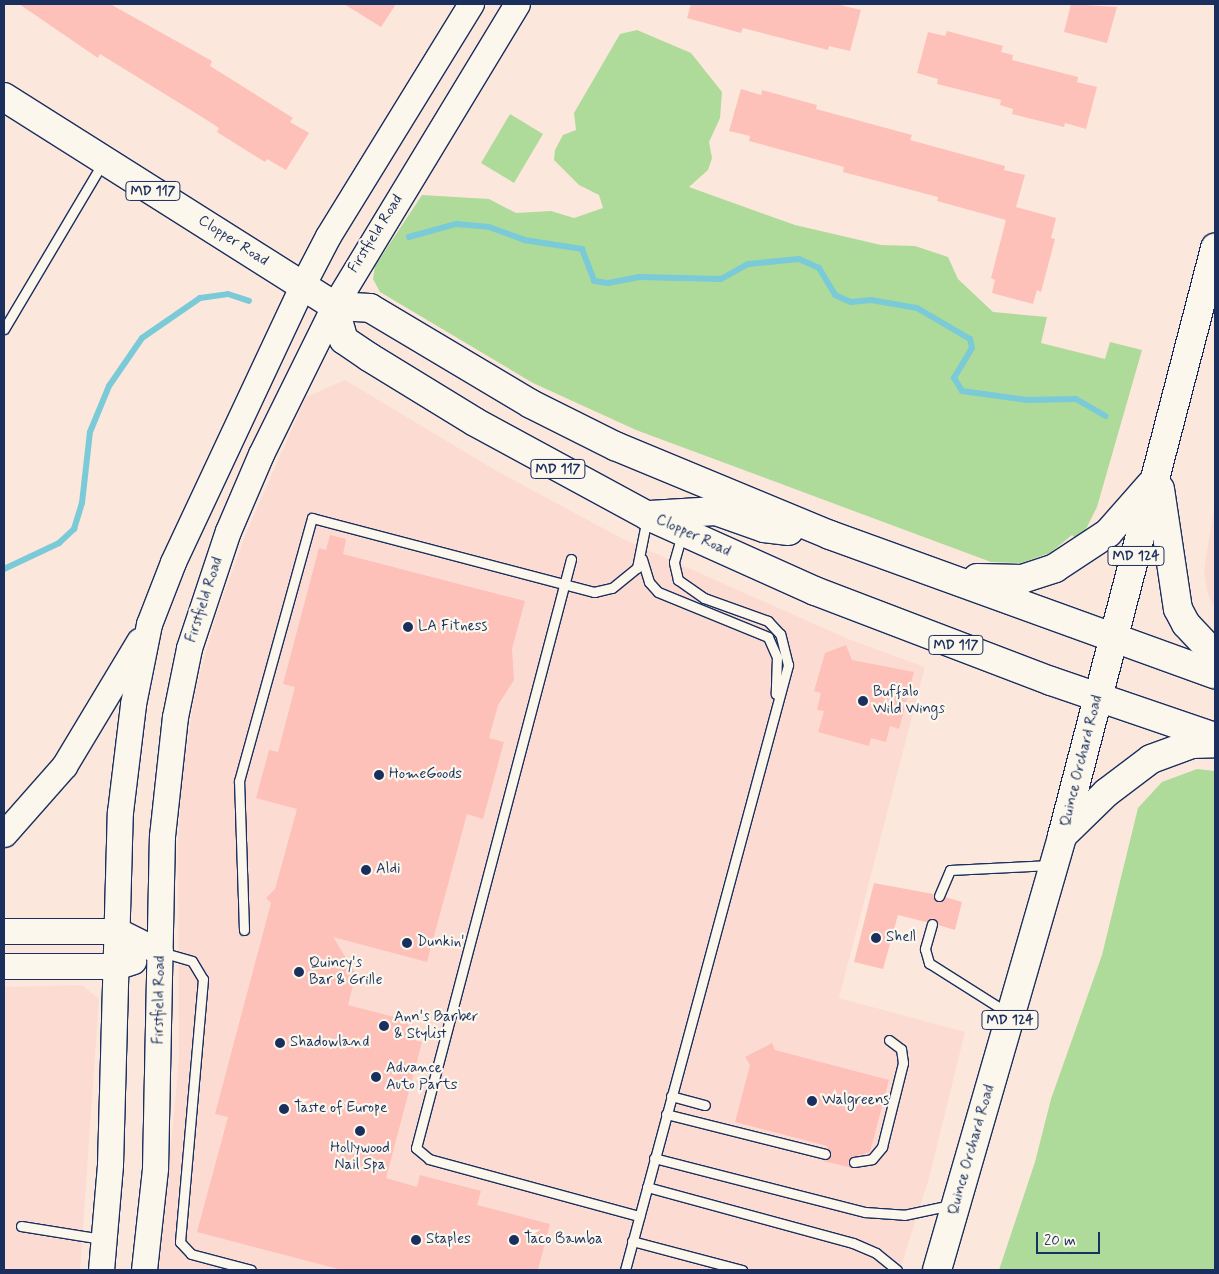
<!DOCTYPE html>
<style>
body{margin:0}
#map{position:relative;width:1219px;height:1274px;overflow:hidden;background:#fce7dd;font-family:Mynerve,sans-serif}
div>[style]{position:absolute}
.built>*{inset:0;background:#fcdcd2}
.green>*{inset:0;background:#aedb99}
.stream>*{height:6px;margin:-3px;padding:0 3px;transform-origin:3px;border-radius:3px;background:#7bcad8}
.building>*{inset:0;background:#fdc1b9}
.roads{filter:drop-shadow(1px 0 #1b2f5e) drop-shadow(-1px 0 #1b2f5e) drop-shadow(0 1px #1b2f5e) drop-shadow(0 -1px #1b2f5e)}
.lane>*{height:9px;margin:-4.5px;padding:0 4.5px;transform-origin:4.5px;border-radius:4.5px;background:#fbf7ec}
.secondary>*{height:25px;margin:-12.5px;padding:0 12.5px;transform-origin:12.5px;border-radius:12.5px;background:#fbf7ec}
.primary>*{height:28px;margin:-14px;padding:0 14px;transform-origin:14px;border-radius:14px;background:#fbf7ec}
.dots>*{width:14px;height:14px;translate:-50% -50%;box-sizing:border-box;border:2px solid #fbf7ec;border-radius:50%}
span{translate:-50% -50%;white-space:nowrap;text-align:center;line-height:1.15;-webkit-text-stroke:4.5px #fbf7ec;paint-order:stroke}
.shield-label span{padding:1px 4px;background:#fbf7ec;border:1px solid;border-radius:4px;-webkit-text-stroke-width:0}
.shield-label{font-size:14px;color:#1b2f5e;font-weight:700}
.street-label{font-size:15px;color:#1b2f5e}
.poi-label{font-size:15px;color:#1b2f5e}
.left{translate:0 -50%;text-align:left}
.frame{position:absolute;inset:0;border:5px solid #1b2f5e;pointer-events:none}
.scale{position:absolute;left:1036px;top:1232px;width:64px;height:22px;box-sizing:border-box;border:2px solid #1b2f5e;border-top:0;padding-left:6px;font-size:15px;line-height:18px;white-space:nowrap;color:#1b2f5e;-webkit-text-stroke:4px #fbf7ec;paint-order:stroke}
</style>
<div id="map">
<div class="built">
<i style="clip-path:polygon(345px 380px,495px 470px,623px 539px,848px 639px,925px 667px,839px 998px,965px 1032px,929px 1178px,900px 1270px,159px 1270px,179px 1059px,178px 846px,182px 777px,196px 687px,216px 616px,246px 533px,306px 397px)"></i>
<i style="clip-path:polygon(1215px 502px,1215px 609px,1207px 592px,1204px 570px)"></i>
<i style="clip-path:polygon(82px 985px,99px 999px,80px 1270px,4px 1270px,4px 987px)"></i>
</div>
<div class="green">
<i style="clip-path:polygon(637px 30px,691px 53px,722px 92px,720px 118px,709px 142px,712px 158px,708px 170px,689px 187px,795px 225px,881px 245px,915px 246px,948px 257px,958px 279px,993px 312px,1047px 317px,1041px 343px,1105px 359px,1110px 342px,1142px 350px,1097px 507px,1083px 535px,1077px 540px,1072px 535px,1050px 553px,1021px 563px,991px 562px,636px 430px,533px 383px,380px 292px,373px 279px,375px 266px,422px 195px,489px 199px,516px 213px,551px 211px,574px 218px,603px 208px,599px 195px,579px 185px,554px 160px,555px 150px,563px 135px,576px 130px,574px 113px,620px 34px)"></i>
<i style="clip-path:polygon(510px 114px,543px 134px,514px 183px,481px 163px)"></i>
<i style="clip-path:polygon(1197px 769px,1215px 771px,1215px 1270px,999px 1270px,1035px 1162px,1051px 1099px,1102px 955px,1138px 808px,1162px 782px)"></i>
</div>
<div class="stream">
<i style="left:409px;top:237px;width:49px;rotate:-15.5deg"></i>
<i style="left:456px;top:224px;width:33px;rotate:5deg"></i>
<i style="left:489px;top:227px;width:37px;rotate:20deg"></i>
<i style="left:524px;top:240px;width:59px;rotate:8.8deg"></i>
<i style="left:582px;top:249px;width:34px;rotate:69deg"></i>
<i style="left:594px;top:281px;width:14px;rotate:8deg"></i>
<i style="left:608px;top:283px;width:33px;rotate:-11deg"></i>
<i style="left:640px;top:277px;width:81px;rotate:1.4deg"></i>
<i style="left:721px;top:279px;width:31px;rotate:-29deg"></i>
<i style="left:748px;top:264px;width:51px;rotate:-5.6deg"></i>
<i style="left:799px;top:259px;width:22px;rotate:24deg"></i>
<i style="left:819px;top:268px;width:31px;rotate:59deg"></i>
<i style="left:835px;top:295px;width:17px;rotate:24deg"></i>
<i style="left:851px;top:302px;width:20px;rotate:-6deg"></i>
<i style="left:871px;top:300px;width:47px;rotate:9.9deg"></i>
<i style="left:917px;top:308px;width:61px;rotate:30.3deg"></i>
<i style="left:970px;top:339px;width:9px;rotate:77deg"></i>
<i style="left:972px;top:348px;width:35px;rotate:121deg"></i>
<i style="left:954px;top:378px;width:15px;rotate:58deg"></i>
<i style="left:962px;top:391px;width:66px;rotate:7.9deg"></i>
<i style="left:1027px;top:400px;width:49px;rotate:-1.2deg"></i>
<i style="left:1076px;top:399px;width:34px;rotate:30deg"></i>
<i style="left:4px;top:569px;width:61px;rotate:-25.3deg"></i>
<i style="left:59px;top:543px;width:21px;rotate:-43deg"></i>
<i style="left:74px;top:529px;width:27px;rotate:-73deg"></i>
<i style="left:82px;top:503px;width:71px;rotate:-83.6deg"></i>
<i style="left:90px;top:432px;width:50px;rotate:-67.6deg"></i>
<i style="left:109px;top:386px;width:58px;rotate:-55.5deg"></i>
<i style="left:142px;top:338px;width:70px;rotate:-34.6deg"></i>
<i style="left:200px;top:298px;width:28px;rotate:-8deg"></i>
<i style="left:228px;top:294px;width:22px;rotate:18deg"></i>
</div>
<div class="building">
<i style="clip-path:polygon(19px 4px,110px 4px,212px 61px,210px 66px,293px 118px,290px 122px,309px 133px,286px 170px,267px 159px,265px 162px,217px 132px,219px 128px,202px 117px,100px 54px,98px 58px)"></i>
<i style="clip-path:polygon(344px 4px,396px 4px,381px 27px)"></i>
<i style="clip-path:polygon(691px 4px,836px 4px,861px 10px,850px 51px,829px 46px,828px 50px,743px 28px,741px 33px,687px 18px)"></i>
<i style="clip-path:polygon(1071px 4px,1117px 7px,1107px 43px,1064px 32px)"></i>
<i style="clip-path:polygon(947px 31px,1003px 46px,1001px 52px,1013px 55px,1012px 60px,1078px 77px,1077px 82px,1097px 87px,1086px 129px,1065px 123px,1064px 127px,1012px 114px,1013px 109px,1000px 105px,1001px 100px,937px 84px,938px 79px,917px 73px,928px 32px,945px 36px)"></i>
<i style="clip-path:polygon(741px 89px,761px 95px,762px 90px,817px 105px,816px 109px,912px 135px,910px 140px,1005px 166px,1004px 170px,1025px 175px,1016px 207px,1056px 218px,1051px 238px,1055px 239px,1041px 292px,1037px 290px,1033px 304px,992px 293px,995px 280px,991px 278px,1006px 220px,937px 201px,938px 197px,843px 172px,844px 167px,749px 141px,750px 136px,729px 131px)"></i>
<i style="clip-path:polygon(330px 535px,346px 539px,343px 554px,525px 601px,512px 649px,514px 680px,498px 705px,489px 738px,504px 742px,483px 819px,467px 814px,427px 962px,333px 937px,356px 974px,348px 1005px,406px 1020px,410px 1028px,407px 1038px,422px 1042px,386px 1178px,417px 1187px,420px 1175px,481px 1191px,477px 1205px,550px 1224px,538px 1270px,342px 1270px,197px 1232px,228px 1117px,215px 1114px,271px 903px,266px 898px,275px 889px,297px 809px,256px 798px,269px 750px,278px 752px,295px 687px,283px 684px,319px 548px,326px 550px)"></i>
<i style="clip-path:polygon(846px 645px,852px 660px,914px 672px,899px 729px,890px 726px,886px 742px,871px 738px,869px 746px,818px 732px,824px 711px,817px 710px,821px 693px,814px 691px,825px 653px)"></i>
<i style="clip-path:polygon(874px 883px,933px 894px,937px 902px,945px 897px,962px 902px,955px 930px,938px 925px,933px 918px,926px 922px,898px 915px,883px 969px,854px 962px)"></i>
<i style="clip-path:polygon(772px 1043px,775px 1050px,889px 1080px,870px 1152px,850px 1158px,848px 1164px,852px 1168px,823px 1161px,831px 1156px,827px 1146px,735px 1122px,750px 1065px,745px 1057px)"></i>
</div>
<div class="roads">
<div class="lane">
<i style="left:4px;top:329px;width:194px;rotate:-59.3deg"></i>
<i style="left:571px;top:559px;width:609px;rotate:104.74deg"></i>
<i style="left:416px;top:1148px;width:17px;rotate:40deg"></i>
<i style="left:429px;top:1159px;width:218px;rotate:15.2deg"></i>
<i style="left:642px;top:559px;width:24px;rotate:73deg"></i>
<i style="left:649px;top:582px;width:13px;rotate:48deg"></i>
<i style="left:658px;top:592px;width:119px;rotate:22.2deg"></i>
<i style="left:768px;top:637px;width:22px;rotate:66deg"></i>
<i style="left:777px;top:657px;width:37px;rotate:92deg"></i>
<i style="left:939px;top:896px;width:28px;rotate:-67deg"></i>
<i style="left:950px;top:870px;width:101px;rotate:-2.8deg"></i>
<i style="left:932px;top:924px;width:26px;rotate:106deg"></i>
<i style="left:925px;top:949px;width:15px;rotate:74deg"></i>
<i style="left:929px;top:963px;width:93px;rotate:32.3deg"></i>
<i style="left:244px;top:930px;width:149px;rotate:-91.9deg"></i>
<i style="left:239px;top:781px;width:273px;rotate:-74.5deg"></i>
<i style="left:312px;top:518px;width:292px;rotate:14.7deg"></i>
<i style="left:594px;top:592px;width:18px;rotate:-13deg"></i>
<i style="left:612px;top:588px;width:32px;rotate:-39deg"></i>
<i style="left:637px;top:568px;width:51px;rotate:-78.7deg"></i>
<i style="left:161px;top:952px;width:32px;rotate:16deg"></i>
<i style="left:192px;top:961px;width:21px;rotate:59deg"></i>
<i style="left:203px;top:979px;width:264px;rotate:95deg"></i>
<i style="left:180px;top:1242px;width:16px;rotate:47deg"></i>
<i style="left:191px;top:1254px;width:62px;rotate:14.9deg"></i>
<i style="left:671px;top:1096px;width:35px;rotate:15deg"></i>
<i style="left:666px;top:1114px;width:164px;rotate:14.1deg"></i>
<i style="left:654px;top:1158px;width:218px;rotate:14.4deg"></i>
<i style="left:865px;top:1212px;width:39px;rotate:4deg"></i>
<i style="left:904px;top:1215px;width:48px;rotate:-12deg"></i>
<i style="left:854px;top:1162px;width:18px;rotate:-9deg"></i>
<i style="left:872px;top:1159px;width:16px;rotate:-50deg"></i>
<i style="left:882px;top:1147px;width:87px;rotate:-76deg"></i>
<i style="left:903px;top:1063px;width:14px;rotate:-98deg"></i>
<i style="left:901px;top:1049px;width:15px;rotate:-143deg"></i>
<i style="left:647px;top:1187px;width:213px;rotate:15.2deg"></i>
<i style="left:853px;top:1243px;width:25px;rotate:23deg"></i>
<i style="left:876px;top:1253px;width:27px;rotate:39deg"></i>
<i style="left:21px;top:1226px;width:82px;rotate:9.1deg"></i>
<i style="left:632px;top:1241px;width:114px;rotate:14.8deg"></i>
<i style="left:625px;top:1270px;width:627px;rotate:-74.92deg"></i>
<i style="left:788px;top:665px;width:32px;rotate:-104deg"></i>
<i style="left:780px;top:634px;width:18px;rotate:-133deg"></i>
<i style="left:768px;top:621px;width:68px;rotate:-160.2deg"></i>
<i style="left:704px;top:598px;width:32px;rotate:-145deg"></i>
<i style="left:678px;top:580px;width:18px;rotate:-103deg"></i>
<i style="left:674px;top:562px;width:29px;rotate:-74deg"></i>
</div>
<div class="secondary">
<i style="left:4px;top:834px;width:91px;rotate:-48.6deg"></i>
<i style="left:64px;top:766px;width:146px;rotate:-59deg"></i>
<i style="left:4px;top:931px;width:114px"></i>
<i style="left:118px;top:931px;width:47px;rotate:26.6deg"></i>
<i style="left:4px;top:966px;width:114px"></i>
<i style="left:118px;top:966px;width:16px;rotate:-18deg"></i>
<i style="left:101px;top:1270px;width:106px;rotate:-85.1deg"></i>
<i style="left:110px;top:1164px;width:352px;rotate:-88.4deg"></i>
<i style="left:120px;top:812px;width:109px;rotate:-83.1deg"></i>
<i style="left:133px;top:704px;width:82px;rotate:-78.7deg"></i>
<i style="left:149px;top:624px;width:66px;rotate:-68.8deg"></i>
<i style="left:173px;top:562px;width:305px;rotate:-64.9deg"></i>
<i style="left:302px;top:286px;width:56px;rotate:-62.5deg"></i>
<i style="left:328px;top:236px;width:273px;rotate:-58.4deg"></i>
<i style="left:144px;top:1270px;width:103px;rotate:-83.8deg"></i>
<i style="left:155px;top:1168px;width:332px;rotate:-88.8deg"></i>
<i style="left:162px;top:836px;width:120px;rotate:-83.8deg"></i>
<i style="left:175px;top:717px;width:70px;rotate:-78.5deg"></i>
<i style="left:189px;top:648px;width:123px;rotate:-71.6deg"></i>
<i style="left:228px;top:531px;width:84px;rotate:-66.8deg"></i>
<i style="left:261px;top:454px;width:165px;rotate:-63.7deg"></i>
<i style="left:334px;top:306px;width:353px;rotate:-58.8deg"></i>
</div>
<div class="primary">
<i style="left:4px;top:97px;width:391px;rotate:32.3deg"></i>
<i style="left:334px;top:306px;width:36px;rotate:3deg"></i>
<i style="left:370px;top:308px;width:187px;rotate:30.8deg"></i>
<i style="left:531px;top:404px;width:94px;rotate:26.6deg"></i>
<i style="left:615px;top:446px;width:233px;rotate:22.5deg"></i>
<i style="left:830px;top:535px;width:409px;rotate:19.9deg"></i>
<i style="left:334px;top:306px;width:35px;rotate:74deg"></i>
<i style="left:344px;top:340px;width:30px;rotate:34deg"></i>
<i style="left:369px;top:357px;width:124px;rotate:31.5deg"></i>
<i style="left:475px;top:422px;width:197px;rotate:28.5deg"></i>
<i style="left:648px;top:516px;width:183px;rotate:24.2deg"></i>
<i style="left:815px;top:591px;width:253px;rotate:20.9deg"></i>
<i style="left:1051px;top:681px;width:173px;rotate:18.9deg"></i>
<i style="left:1160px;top:489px;width:121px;rotate:81.5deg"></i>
<i style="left:1178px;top:609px;width:17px;rotate:62deg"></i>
<i style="left:1186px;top:624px;width:42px;rotate:46.9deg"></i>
<i style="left:650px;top:515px;width:66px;rotate:-3.5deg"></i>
<i style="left:716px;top:511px;width:51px;rotate:19.5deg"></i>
<i style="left:764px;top:528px;width:25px;rotate:7deg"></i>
<i style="left:977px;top:578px;width:45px;rotate:1.3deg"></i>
<i style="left:1022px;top:579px;width:35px;rotate:-18deg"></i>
<i style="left:1055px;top:568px;width:64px;rotate:-33.4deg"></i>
<i style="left:1108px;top:533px;width:65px;rotate:-48.7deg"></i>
<i style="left:1062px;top:836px;width:62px;rotate:-44.3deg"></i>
<i style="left:1106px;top:793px;width:56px;rotate:-37.1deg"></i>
<i style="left:1151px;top:759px;width:44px;rotate:-20.1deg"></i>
<i style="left:1192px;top:744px;width:23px;rotate:-2deg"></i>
<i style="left:937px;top:1270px;width:452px;rotate:-73.9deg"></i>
<i style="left:1062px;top:836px;width:608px;rotate:-75.41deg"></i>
</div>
</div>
<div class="dots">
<i style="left:408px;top:627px;background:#1b2f5e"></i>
<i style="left:863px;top:701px;background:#1b2f5e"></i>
<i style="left:379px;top:775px;background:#1b2f5e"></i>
<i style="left:366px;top:870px;background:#1b2f5e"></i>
<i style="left:876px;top:938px;background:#1b2f5e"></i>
<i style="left:407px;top:943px;background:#1b2f5e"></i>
<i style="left:299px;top:972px;background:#1b2f5e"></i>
<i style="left:384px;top:1026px;background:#1b2f5e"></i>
<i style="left:280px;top:1043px;background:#1b2f5e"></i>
<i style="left:376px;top:1077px;background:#1b2f5e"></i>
<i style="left:812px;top:1101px;background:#1b2f5e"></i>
<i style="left:284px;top:1109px;background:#1b2f5e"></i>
<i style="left:360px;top:1131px;background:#1b2f5e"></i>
<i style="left:416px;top:1240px;background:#1b2f5e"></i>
<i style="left:514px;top:1240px;background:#1b2f5e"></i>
</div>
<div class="shield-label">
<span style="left:153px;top:191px">MD 117</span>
<span style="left:558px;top:469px">MD 117</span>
<span style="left:1136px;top:556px">MD 124</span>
<span style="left:956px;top:645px">MD 117</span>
<span style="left:1010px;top:1020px">MD 124</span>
</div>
<div class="street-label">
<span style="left:376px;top:234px;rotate:-58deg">Firstfield Road</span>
<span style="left:233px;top:241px;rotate:33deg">Clopper Road</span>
<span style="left:693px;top:536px;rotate:25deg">Clopper Road</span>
<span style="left:205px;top:600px;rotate:-72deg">Firstfield Road</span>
<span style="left:1082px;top:761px;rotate:-76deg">Quince Orchard Road</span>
<span style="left:160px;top:1000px;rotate:-89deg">Firstfield Road</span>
<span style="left:972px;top:1150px;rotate:-74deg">Quince Orchard Road</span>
</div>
<div class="poi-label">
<span class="left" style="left:418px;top:627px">LA Fitness</span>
<span class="left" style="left:873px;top:701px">Buffalo<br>Wild Wings</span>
<span class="left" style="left:389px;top:775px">HomeGoods</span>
<span class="left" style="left:376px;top:870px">Aldi</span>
<span class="left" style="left:886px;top:938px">Shell</span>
<span class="left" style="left:417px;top:943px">Dunkin'</span>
<span class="left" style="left:309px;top:972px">Quincy's<br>Bar &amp; Grille</span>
<span class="left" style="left:394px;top:1026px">Ann's Barber<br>&amp; Stylist</span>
<span class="left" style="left:290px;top:1043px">Shadowland</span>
<span class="left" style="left:386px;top:1077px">Advance<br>Auto Parts</span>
<span class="left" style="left:822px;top:1101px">Walgreens</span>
<span class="left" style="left:294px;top:1109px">Taste of Europe</span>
<span style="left:360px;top:1157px">Hollywood<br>Nail Spa</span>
<span class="left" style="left:426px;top:1240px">Staples</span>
<span class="left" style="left:524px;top:1240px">Taco Bamba</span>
</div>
<div class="frame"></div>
<div class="scale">20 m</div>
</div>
